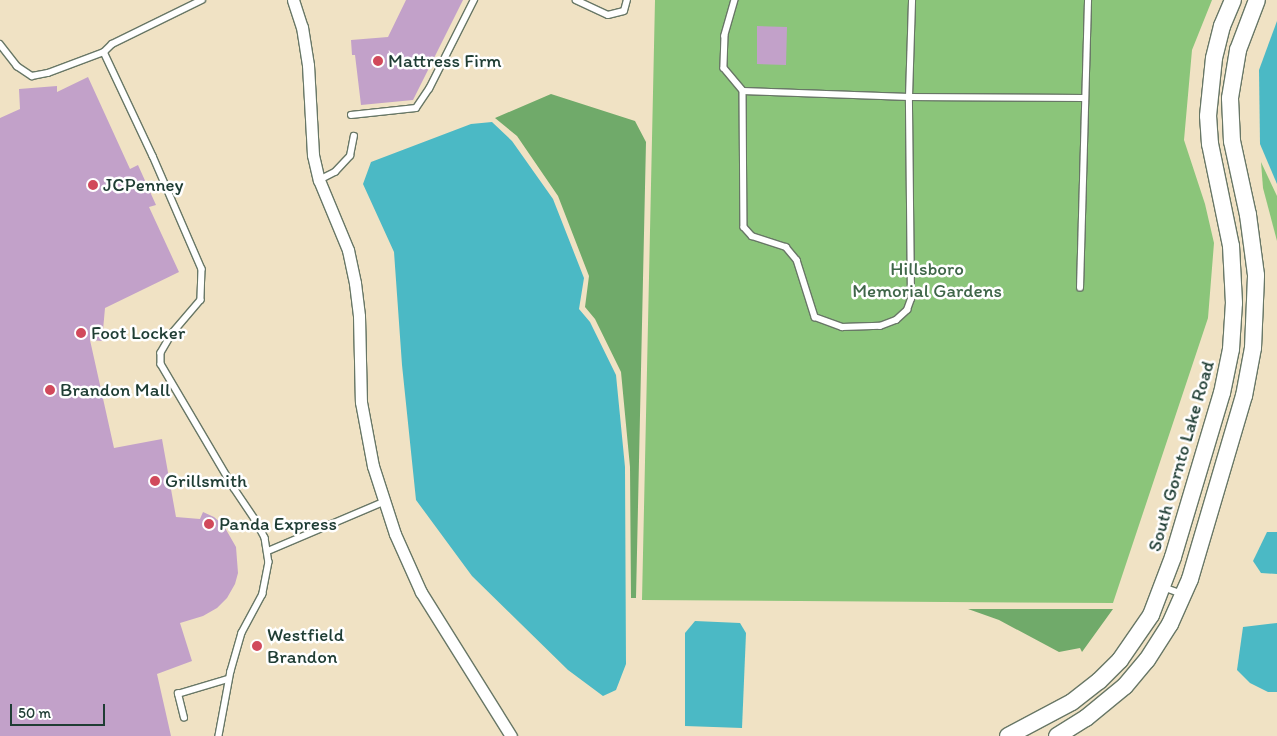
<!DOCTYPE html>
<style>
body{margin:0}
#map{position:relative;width:1277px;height:736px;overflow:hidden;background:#f0e2c4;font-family:Itim,sans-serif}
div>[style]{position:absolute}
.green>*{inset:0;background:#8bc57a}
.forest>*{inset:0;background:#70aa6a}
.water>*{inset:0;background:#4bb9c5}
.building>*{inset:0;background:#c2a1c9}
.roads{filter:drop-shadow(1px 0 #687766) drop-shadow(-1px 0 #687766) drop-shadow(0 1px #687766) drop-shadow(0 -1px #687766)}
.lane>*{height:5.5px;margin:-2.75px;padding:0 2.75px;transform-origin:2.75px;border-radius:2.75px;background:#fff}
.street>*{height:11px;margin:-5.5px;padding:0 5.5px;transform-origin:5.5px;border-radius:5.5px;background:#fff}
.secondary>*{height:16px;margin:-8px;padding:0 8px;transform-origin:8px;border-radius:8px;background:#fff}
.dots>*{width:14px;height:14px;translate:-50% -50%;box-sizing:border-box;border:2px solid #fff;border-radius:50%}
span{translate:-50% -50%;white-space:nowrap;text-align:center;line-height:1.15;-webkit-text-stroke:5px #fff;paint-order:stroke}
.poi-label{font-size:19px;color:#1f3d34}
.left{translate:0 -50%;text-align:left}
.park-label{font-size:19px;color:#3f6649}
.street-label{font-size:19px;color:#1f3d34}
.scale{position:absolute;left:10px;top:704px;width:95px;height:22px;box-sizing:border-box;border:2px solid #1f3d34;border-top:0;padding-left:6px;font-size:15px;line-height:18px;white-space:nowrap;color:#1f3d34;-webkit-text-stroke:4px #fff;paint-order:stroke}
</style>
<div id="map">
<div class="green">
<i style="clip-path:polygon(655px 0,1212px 0,1192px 50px,1184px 140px,1205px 204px,1214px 243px,1208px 318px,1113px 603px,642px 600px)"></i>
<i style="clip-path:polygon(1261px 162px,1277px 196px,1277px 241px,1263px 188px)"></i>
</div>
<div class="forest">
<i style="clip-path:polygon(551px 94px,635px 121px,646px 142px,636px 598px,631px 598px,630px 467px,621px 372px,595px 319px,585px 307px,589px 276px,558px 196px,517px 136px,495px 118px)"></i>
<i style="clip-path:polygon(968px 609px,1113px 609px,1082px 652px,1080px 648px,1059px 652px,999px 620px)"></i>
</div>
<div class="water">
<i style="clip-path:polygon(1277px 21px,1277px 184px,1260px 144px,1259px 70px)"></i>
<i style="clip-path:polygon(492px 122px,512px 141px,553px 199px,584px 278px,579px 309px,590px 322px,616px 375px,625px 467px,626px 664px,616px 690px,603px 696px,568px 670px,472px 576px,416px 500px,402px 365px,394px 252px,363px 184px,371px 162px,471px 124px)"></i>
<i style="clip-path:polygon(1267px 532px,1277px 532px,1277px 574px,1261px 573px,1253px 561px)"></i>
<i style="clip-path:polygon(695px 621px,740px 623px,746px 633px,742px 728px,685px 726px,685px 633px)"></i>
<i style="clip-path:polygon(1277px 623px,1277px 692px,1268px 692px,1250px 683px,1237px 670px,1243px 627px)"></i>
</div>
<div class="building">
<i style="clip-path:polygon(406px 0,463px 0,413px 100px,361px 105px,355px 55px,352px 55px,351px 40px,388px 37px)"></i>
<i style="clip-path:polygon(757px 26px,787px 27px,786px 65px,757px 64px)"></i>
<i style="clip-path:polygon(88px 77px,130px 169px,138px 165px,156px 205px,149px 207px,179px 272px,105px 308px,102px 341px,90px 340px,114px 448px,162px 439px,176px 517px,200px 519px,203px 512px,214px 517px,224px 526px,236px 547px,238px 573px,235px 584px,227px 598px,217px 608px,203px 616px,180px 623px,192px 661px,157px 674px,171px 736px,0 736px,0 118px,20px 109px,19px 89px,57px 86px,57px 92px)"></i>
</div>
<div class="roads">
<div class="lane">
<i style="left:576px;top:0;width:35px;rotate:25deg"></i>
<i style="left:608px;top:15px;width:16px;rotate:-14deg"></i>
<i style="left:624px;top:11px;width:11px;rotate:-75deg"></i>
<i style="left:735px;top:0;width:37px;rotate:106deg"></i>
<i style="left:725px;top:36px;width:32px;rotate:92deg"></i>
<i style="left:724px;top:68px;width:30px;rotate:50deg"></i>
<i style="left:743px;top:91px;width:166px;rotate:2.1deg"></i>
<i style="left:909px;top:97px;width:175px;rotate:0.3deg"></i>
<i style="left:0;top:44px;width:28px;rotate:52deg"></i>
<i style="left:17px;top:66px;width:18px;rotate:34deg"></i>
<i style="left:32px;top:76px;width:16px;rotate:-11deg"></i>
<i style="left:48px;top:73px;width:60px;rotate:-20.6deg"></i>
<i style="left:104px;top:52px;width:115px;rotate:64.8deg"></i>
<i style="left:153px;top:156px;width:123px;rotate:66.6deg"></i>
<i style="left:202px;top:269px;width:31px;rotate:92deg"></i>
<i style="left:201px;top:300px;width:45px;rotate:130.5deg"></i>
<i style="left:172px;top:334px;width:22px;rotate:120deg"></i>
<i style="left:161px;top:353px;width:11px;rotate:90deg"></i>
<i style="left:161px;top:364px;width:144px;rotate:59.5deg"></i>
<i style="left:234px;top:488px;width:37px;rotate:56deg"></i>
<i style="left:255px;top:519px;width:21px;rotate:62deg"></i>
<i style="left:265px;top:538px;width:24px;rotate:81deg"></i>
<i style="left:269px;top:562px;width:33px;rotate:101deg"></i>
<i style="left:263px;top:594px;width:44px;rotate:118.3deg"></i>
<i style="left:242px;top:633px;width:40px;rotate:106deg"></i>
<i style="left:231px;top:671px;width:66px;rotate:100.5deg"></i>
<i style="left:104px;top:52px;width:11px;rotate:-45deg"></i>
<i style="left:112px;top:44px;width:100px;rotate:-26.1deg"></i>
<i style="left:743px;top:91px;width:136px;rotate:89.6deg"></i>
<i style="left:744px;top:227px;width:12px;rotate:48deg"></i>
<i style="left:752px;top:236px;width:36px;rotate:18deg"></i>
<i style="left:786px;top:247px;width:17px;rotate:50deg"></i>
<i style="left:797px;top:260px;width:60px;rotate:72.5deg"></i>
<i style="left:815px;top:317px;width:29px;rotate:20deg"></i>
<i style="left:842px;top:327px;width:38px;rotate:-2deg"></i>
<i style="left:880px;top:326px;width:17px;rotate:-21deg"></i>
<i style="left:896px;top:320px;width:15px;rotate:-42deg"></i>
<i style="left:907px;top:310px;width:12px;rotate:-70deg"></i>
<i style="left:911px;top:299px;width:202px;rotate:-90.6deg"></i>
<i style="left:909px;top:97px;width:97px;rotate:-88.2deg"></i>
<i style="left:351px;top:115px;width:65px;rotate:-6.1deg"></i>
<i style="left:416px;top:108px;width:23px;rotate:-56deg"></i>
<i style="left:429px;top:89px;width:100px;rotate:-63.2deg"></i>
<i style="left:319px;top:180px;width:18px;rotate:-27deg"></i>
<i style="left:335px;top:172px;width:22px;rotate:-47deg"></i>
<i style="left:350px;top:156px;width:20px;rotate:-79deg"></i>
<i style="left:1080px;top:288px;width:288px;rotate:-88.4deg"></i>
<i style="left:268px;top:551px;width:128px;rotate:-23deg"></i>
<i style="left:1163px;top:587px;width:20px;rotate:20deg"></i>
<i style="left:184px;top:718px;width:25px;rotate:-104deg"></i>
<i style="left:178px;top:694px;width:52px;rotate:-16.7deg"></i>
</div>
<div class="street">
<i style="left:293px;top:0;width:28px;rotate:72deg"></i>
<i style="left:302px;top:27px;width:38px;rotate:81deg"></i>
<i style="left:308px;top:65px;width:90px;rotate:86.8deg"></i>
<i style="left:313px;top:155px;width:26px;rotate:77deg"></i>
<i style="left:319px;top:180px;width:76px;rotate:67.5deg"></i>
<i style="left:348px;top:250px;width:34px;rotate:78deg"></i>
<i style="left:355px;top:283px;width:33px;rotate:83deg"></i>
<i style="left:359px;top:316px;width:86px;rotate:88.7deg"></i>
<i style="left:361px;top:402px;width:65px;rotate:79.4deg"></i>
<i style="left:373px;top:466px;width:71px;rotate:72.1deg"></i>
<i style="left:395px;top:534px;width:64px;rotate:65.9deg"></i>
<i style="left:421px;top:592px;width:170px;rotate:58deg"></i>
</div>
<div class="secondary">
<i style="left:1008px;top:736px;width:72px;rotate:-28deg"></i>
<i style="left:1072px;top:702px;width:34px;rotate:-38deg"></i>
<i style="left:1099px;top:681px;width:30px;rotate:-45deg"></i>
<i style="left:1120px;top:660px;width:55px;rotate:-55.4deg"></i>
<i style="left:1151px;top:615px;width:62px;rotate:-69.2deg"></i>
<i style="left:1173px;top:557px;width:171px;rotate:-73.4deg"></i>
<i style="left:1222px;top:393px;width:45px;rotate:-78.4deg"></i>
<i style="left:1231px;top:349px;width:46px;rotate:-86.3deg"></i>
<i style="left:1234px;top:303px;width:57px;rotate:-93deg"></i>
<i style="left:1231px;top:246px;width:104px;rotate:-101.6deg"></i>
<i style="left:1210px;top:144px;width:28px;rotate:-94deg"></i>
<i style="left:1208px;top:116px;width:58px;rotate:-84.1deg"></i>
<i style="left:1214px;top:58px;width:33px;rotate:-76deg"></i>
<i style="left:1222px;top:26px;width:28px;rotate:-67deg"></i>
<i style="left:1057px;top:736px;width:34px;rotate:-32deg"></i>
<i style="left:1086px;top:718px;width:50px;rotate:-39.4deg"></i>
<i style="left:1125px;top:686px;width:34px;rotate:-50deg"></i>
<i style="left:1147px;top:660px;width:43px;rotate:-57.4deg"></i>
<i style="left:1170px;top:624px;width:49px;rotate:-66deg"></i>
<i style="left:1190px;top:579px;width:191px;rotate:-73.6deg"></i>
<i style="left:1244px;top:396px;width:49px;rotate:-79.4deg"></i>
<i style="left:1253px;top:348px;width:73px;rotate:-87.6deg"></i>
<i style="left:1256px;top:275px;width:61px;rotate:-97.6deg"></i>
<i style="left:1248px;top:215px;width:76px;rotate:-102.2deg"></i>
<i style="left:1232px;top:141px;width:43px;rotate:-92.7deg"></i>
<i style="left:1230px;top:98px;width:49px;rotate:-80.5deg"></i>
<i style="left:1238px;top:50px;width:53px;rotate:-69.2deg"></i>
</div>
</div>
<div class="dots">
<i style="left:378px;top:61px;background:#d1495b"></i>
<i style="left:93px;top:185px;background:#d1495b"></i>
<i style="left:81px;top:333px;background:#d1495b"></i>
<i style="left:50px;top:390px;background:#d1495b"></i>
<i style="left:155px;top:481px;background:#d1495b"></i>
<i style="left:209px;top:524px;background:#d1495b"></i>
<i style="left:257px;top:646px;background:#d1495b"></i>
</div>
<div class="poi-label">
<span class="left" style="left:388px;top:61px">Mattress Firm</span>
<span class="left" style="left:103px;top:185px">JCPenney</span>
<span class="left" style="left:91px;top:333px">Foot Locker</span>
<span class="left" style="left:60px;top:390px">Brandon Mall</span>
<span class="left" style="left:165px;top:481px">Grillsmith</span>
<span class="left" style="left:219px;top:524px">Panda Express</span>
<span class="left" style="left:267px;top:646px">Westfield<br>Brandon</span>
</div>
<div class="park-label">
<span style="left:927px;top:280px">Hillsboro<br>Memorial Gardens</span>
</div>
<div class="street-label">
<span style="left:1181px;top:456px;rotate:-74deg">South Gornto Lake Road</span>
</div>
<div class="scale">50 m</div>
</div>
